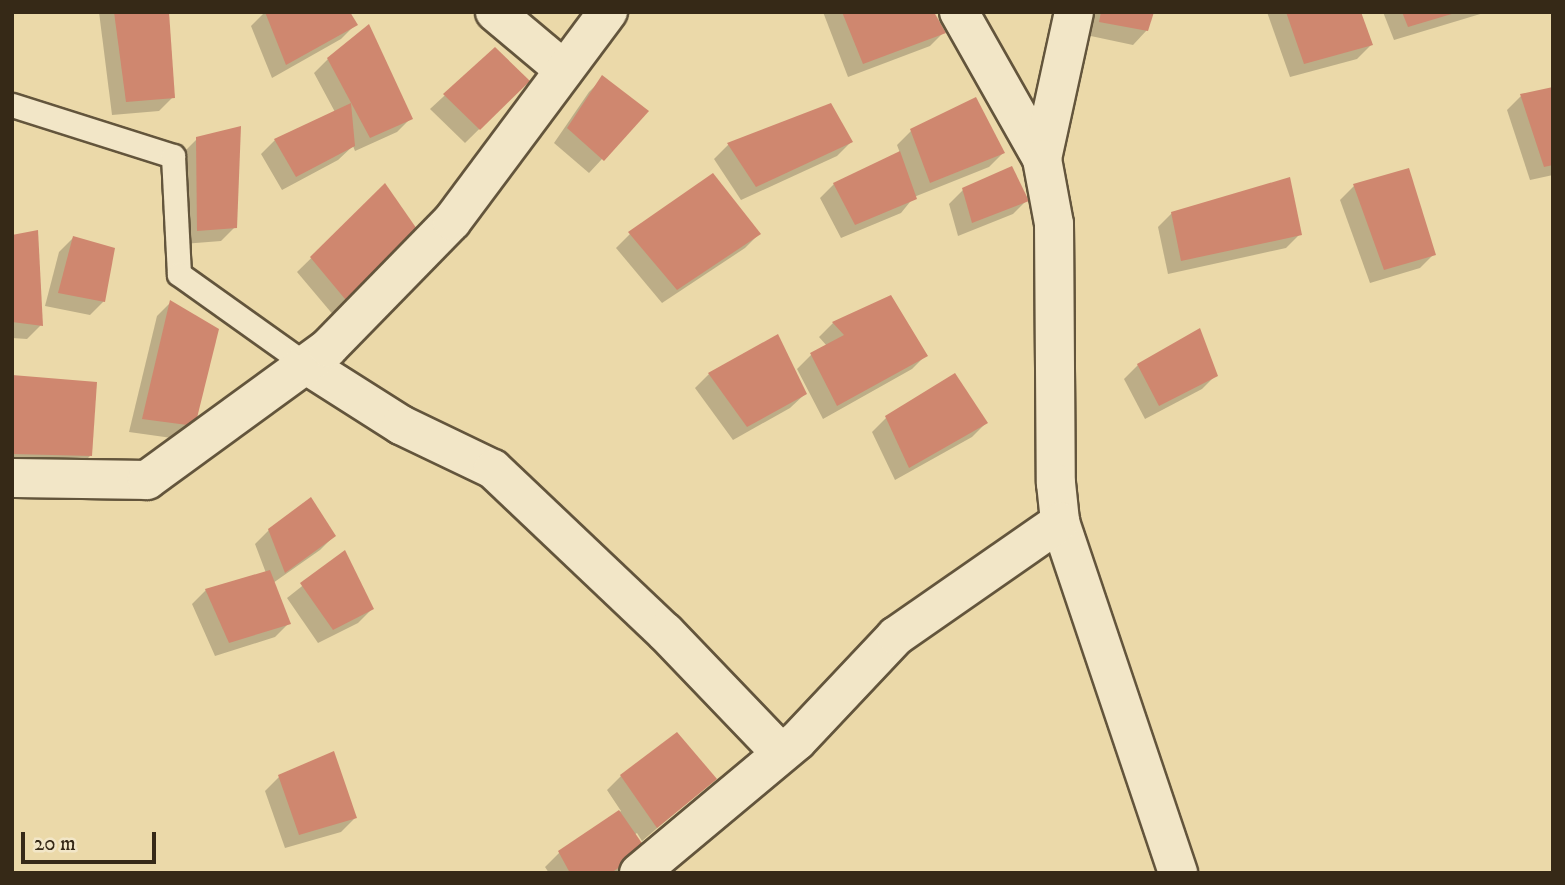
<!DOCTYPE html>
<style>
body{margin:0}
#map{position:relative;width:1565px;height:885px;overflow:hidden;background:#ebd9a9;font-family:"IM FELL DW Pica",serif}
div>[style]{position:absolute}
.shadow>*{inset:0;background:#0003}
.building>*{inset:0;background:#cf876f}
.roads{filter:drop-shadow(2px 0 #63553c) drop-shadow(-2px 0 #63553c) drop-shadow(0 2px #63553c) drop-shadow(0 -2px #63553c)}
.service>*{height:23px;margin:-11.5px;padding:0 11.5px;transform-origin:11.5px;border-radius:11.5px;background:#f2e6c7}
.minor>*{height:38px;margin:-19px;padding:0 19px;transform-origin:19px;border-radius:19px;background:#f2e6c7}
span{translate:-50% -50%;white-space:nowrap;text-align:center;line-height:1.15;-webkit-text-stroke:5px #f2e6c7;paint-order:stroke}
.frame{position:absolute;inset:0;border:14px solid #362917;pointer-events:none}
.scale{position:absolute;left:21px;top:832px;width:135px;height:32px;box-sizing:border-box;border:4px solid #362917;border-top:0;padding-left:9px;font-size:21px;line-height:24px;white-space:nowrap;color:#362917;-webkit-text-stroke:5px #f2e6c7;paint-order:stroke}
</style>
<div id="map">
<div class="shadow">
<i style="clip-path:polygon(99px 12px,167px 12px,173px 97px,159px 111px,112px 115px)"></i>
<i style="clip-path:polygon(265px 12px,348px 12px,355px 25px,341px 39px,272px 78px,251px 26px)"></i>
<i style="clip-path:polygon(823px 12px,932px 12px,944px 32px,930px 46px,848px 77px)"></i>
<i style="clip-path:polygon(1091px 12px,1152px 12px,1147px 30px,1133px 45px,1086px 35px)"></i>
<i style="clip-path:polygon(1267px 12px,1359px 12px,1371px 45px,1357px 59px,1290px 77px)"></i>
<i style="clip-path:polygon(1383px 12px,1487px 12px,1394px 40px)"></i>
<i style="clip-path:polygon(495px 49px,528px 81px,465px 143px,430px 109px)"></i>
<i style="clip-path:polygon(328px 59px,411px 118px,397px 132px,355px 151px,353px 146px,338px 160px,282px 190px,261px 154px,275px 140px,335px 112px,314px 73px)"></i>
<i style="clip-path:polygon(603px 78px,602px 159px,589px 173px,554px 143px,589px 92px)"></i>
<i style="clip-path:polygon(1553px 89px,1553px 175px,1530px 180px,1507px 110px,1521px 96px)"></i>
<i style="clip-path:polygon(830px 105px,851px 142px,837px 156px,741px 200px,714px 159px,728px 145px)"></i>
<i style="clip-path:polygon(911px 131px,1003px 153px,989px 167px,914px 197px,901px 213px,841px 238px,820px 198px,834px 184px,900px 153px,897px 145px)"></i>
<i style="clip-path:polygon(197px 139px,235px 227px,221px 241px,183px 244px,183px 153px)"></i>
<i style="clip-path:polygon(385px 186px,417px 232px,335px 317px,297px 272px)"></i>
<i style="clip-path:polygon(1354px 186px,1434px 254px,1420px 268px,1370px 283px,1340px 200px)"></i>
<i style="clip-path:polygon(963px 190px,1027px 200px,1013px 214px,958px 236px,949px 204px)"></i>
<i style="clip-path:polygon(1172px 213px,1300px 234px,1286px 248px,1168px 274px,1158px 227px)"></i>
<i style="clip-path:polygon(630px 234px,759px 234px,745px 248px,662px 303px,616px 248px)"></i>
<i style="clip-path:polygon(12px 237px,41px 325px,27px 339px,12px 338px)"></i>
<i style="clip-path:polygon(73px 238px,104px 301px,90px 315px,45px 306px,59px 252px)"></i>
<i style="clip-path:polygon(890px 298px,926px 355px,912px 369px,823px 419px,797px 369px,811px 355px,827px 346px,819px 337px,833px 323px)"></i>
<i style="clip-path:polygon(171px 302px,194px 425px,179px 439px,129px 432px,157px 316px)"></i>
<i style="clip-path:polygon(1138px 365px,1216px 375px,1202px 389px,1145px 419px,1124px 379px)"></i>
<i style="clip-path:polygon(709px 374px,805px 394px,790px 408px,733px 440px,695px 388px)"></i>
<i style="clip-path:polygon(12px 376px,90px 456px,76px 470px,12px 468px)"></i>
<i style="clip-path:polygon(886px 418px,986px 423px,972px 437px,895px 480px,872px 432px)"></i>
<i style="clip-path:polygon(269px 530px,334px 536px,320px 550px,273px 583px,289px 623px,275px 637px,215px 656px,192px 604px,206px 590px,266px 573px,255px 544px)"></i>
<i style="clip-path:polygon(344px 553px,372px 609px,358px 623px,318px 643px,287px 598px)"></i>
<i style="clip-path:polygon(621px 776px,715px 779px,642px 841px,637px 833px,634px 835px,630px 863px,615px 873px,549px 873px,545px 867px,560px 852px,621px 811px,607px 790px)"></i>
<i style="clip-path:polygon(279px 777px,355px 818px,341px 832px,285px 848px,265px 791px)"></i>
</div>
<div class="building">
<i style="clip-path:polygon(114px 12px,169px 12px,175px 98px,126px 102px)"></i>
<i style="clip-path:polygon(265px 12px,350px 12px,358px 25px,286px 65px)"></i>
<i style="clip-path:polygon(842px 12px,934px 12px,946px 33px,863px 64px)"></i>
<i style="clip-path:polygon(1101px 12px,1154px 12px,1148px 31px,1099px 22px)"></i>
<i style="clip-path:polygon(1286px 12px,1361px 12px,1373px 45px,1304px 64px)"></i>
<i style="clip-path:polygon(1402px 12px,1455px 12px,1455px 13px,1408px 27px)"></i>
<i style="clip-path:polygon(369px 24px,413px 119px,370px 138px,327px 58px)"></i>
<i style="clip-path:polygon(495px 47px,530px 81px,480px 130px,443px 94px)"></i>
<i style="clip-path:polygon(602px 75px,649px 111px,604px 161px,567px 128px)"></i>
<i style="clip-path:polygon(1553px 87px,1553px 165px,1544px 167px,1520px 94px)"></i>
<i style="clip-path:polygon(976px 97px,1005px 153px,930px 183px,910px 129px)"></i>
<i style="clip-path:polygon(351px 103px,355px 146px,296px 177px,274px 139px)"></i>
<i style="clip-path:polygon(831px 103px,853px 142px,756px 187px,727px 143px)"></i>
<i style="clip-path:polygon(241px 126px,237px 228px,197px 231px,196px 137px)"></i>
<i style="clip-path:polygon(900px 151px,917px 199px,855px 225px,833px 183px)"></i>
<i style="clip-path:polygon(1012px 166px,1029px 201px,972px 223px,962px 188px)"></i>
<i style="clip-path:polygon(1409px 168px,1436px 255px,1384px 270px,1353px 184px)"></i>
<i style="clip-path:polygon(713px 173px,761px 234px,677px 290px,628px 232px)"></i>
<i style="clip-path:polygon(1290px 177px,1302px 235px,1181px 261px,1171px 212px)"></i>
<i style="clip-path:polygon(385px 183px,419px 232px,350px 305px,310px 257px)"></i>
<i style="clip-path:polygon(38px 230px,43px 326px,12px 322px,12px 235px)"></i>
<i style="clip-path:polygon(73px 236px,115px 248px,105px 302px,58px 293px)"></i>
<i style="clip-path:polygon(891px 295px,928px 356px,837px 406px,810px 353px,844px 335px,832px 322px)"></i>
<i style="clip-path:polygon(170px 300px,219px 329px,195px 426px,142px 419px)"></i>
<i style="clip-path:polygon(1200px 328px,1218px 376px,1159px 406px,1137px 364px)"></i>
<i style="clip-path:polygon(778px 334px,807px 394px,747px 427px,708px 373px)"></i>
<i style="clip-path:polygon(955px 373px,988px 423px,909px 468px,885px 416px)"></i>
<i style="clip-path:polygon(12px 375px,97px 382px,92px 456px,12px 454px)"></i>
<i style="clip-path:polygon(311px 497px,336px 536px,285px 573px,268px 529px)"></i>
<i style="clip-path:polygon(345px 550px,374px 609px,333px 630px,300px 583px)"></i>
<i style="clip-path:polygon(270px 570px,291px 624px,229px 643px,205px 589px)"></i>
<i style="clip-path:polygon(677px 732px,717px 779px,657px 828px,620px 775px)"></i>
<i style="clip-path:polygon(334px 751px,357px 818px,299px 835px,278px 775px)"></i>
<i style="clip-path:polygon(619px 810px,646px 849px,611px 873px,570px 873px,558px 851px)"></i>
</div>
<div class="roads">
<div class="service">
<i style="left:12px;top:105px;width:169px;rotate:17.6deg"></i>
<i style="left:173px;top:156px;width:118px;rotate:87.1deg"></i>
<i style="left:179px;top:274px;width:155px;rotate:35.5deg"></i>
</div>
<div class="minor">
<i style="left:495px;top:12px;width:90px;rotate:40deg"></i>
<i style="left:959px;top:12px;width:169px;rotate:60.5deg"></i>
<i style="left:1074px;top:12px;width:150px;rotate:102.3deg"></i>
<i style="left:1042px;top:159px;width:66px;rotate:79.5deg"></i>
<i style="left:1054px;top:224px;width:259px;rotate:89.6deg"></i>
<i style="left:1056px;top:483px;width:39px;rotate:84deg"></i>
<i style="left:1060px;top:522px;width:370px;rotate:71.4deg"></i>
<i style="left:305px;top:364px;width:114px;rotate:32.4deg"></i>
<i style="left:401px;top:425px;width:102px;rotate:25.6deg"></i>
<i style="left:493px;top:469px;width:237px;rotate:43.5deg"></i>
<i style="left:665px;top:632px;width:168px;rotate:46.2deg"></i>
<i style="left:12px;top:478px;width:135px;rotate:0.8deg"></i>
<i style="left:147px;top:480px;width:224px;rotate:-36.1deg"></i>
<i style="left:328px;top:348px;width:177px;rotate:-45.7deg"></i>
<i style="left:452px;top:221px;width:261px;rotate:-53.3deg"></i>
<i style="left:639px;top:873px;width:206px;rotate:-39.9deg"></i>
<i style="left:797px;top:741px;width:144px;rotate:-46.7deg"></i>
<i style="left:896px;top:636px;width:200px;rotate:-34.8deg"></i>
</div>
</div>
<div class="frame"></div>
<div class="scale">20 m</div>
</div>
